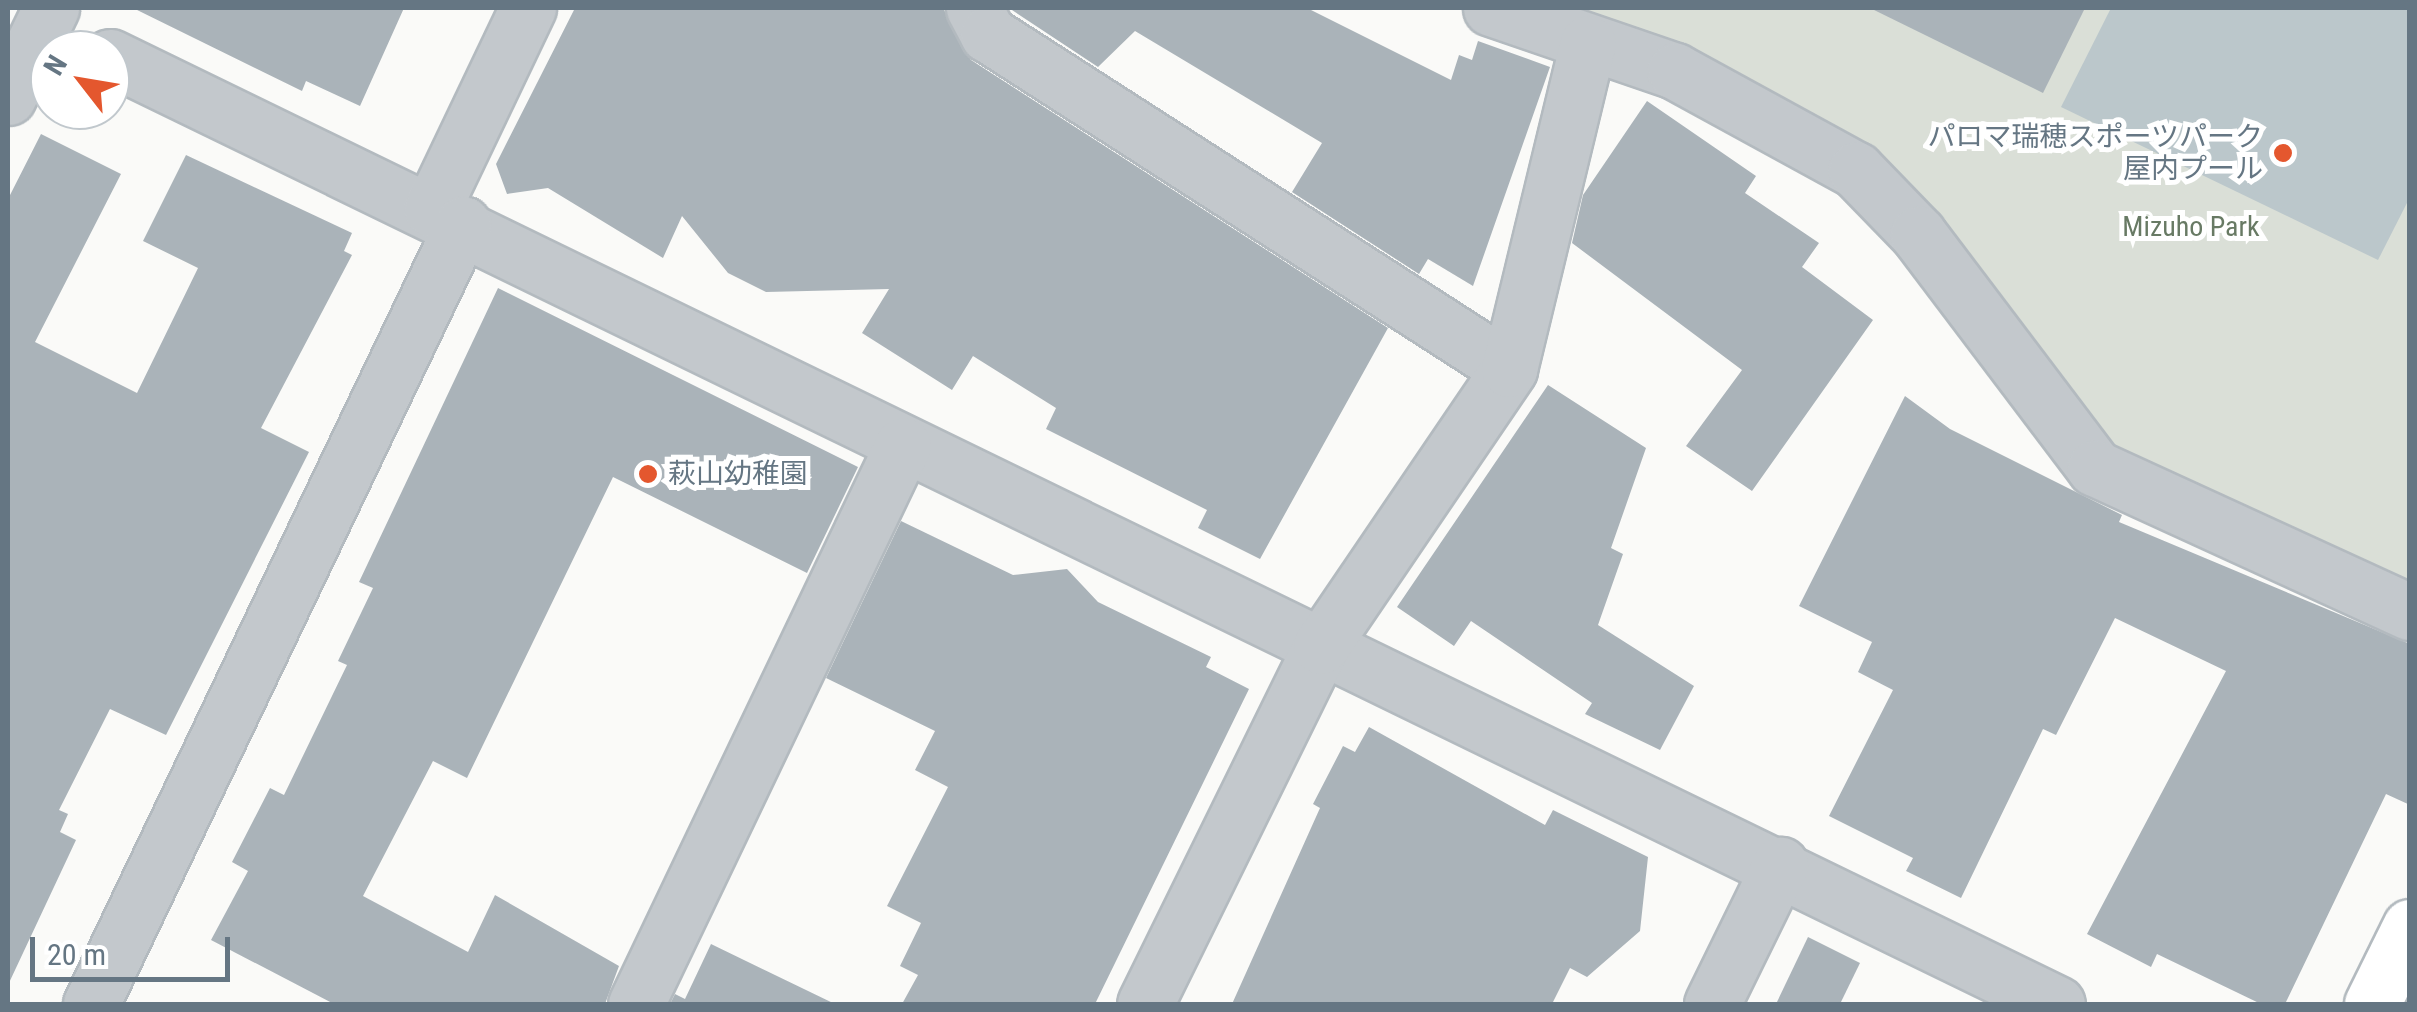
<!DOCTYPE html>
<meta charset="utf-8">
<style>
body{margin:0}
#map{position:relative;width:2417px;height:1012px;overflow:hidden;background:#fafaf8;font-family:"Roboto Condensed","Noto Sans JP",sans-serif}
div>[style]{position:absolute}
.green>*{inset:0;background:#dadfd7}
.water>*{inset:0;background:#bbc7cb}
.building>*{inset:0;background:#aab3b9}
.roads{filter:drop-shadow(2px 0 #b3babf) drop-shadow(-2px 0 #b3babf) drop-shadow(0 2px #b3babf) drop-shadow(0 -2px #b3babf)}
.street>*{height:55px;margin:-27.5px;padding:0 27.5px;transform-origin:27.5px;border-radius:27.5px;background:#c3c8cc}
.secondary>*{height:55px;margin:-27.5px;padding:0 27.5px;transform-origin:27.5px;border-radius:27.5px;background:#fff}
.dots>*{width:28px;height:28px;translate:-50% -50%;box-sizing:border-box;border:5px solid #fff;border-radius:50%}
span{translate:-50% -50%;white-space:nowrap;text-align:center;line-height:1.15;-webkit-text-stroke:10px #fff;paint-order:stroke}
.poi-label{font-size:28px;color:#657683}
.right{translate:-100% -50%;text-align:right}
.left{translate:0 -50%;text-align:left}
.park-label{font-size:28px;color:#687a64}
.frame{position:absolute;inset:0;border:10px solid #657683;pointer-events:none}
.north{position:absolute;left:30px;top:30px;width:100px;height:100px;box-sizing:border-box;background:#fff;border:2px solid #c1c8cd;border-radius:50%;rotate:301deg;font-size:28px;font-weight:700;line-height:40px;text-align:center;color:#657683}
.north::after{content:'';display:block;margin:auto;width:35px;height:45px;background:#e4572e;clip-path:polygon(50% 0,100% 100%,50% 72%,0 100%)}
.scale{position:absolute;left:30px;top:937px;width:200px;height:45px;box-sizing:border-box;border:5px solid #657683;border-top:0;padding-left:12px;font-size:30px;line-height:35px;white-space:nowrap;color:#657683;-webkit-text-stroke:8px #fff;paint-order:stroke}
</style>
<div id="map">
<div class="green">
<i style="clip-path:polygon(1491px 8px,2409px 8px,2409px 612px,2095px 468px,1856px 170px)"></i>
</div>
<div class="water">
<i style="clip-path:polygon(2111px 8px,2409px 8px,2409px 199px,2378px 260px,2061px 107px)"></i>
</div>
<div class="building">
<i style="clip-path:polygon(133px 8px,404px 8px,360px 106px,306px 81px,302px 91px)"></i>
<i style="clip-path:polygon(575px 8px,943px 8px,971px 60px,1388px 328px,1260px 559px,1198px 528px,1207px 510px,1046px 429px,1056px 408px,973px 356px,952px 390px,862px 333px,889px 289px,766px 292px,728px 273px,682px 216px,663px 258px,548px 188px,507px 194px,496px 164px)"></i>
<i style="clip-path:polygon(1009px 8px,1307px 8px,1451px 80px,1459px 55px,1472px 60px,1478px 41px,1550px 67px,1473px 286px,1428px 259px,1419px 274px,1292px 192px,1322px 143px,1135px 31px,1098px 67px)"></i>
<i style="clip-path:polygon(1870px 8px,2085px 8px,2043px 93px)"></i>
<i style="clip-path:polygon(1647px 101px,1756px 176px,1745px 193px,1819px 243px,1802px 267px,1873px 320px,1752px 491px,1686px 446px,1742px 370px,1572px 243px,1583px 195px)"></i>
<i style="clip-path:polygon(41px 134px,121px 174px,35px 342px,137px 393px,198px 268px,143px 241px,186px 155px,352px 233px,344px 251px,352px 255px,261px 428px,309px 452px,166px 735px,110px 709px,59px 810px,68px 814px,60px 832px,76px 840px,8px 985px,8px 199px)"></i>
<i style="clip-path:polygon(498px 288px,858px 467px,807px 573px,613px 477px,467px 778px,433px 761px,363px 896px,468px 952px,495px 895px,619px 966px,605px 1004px,334px 1004px,211px 940px,248px 871px,232px 862px,270px 788px,284px 795px,347px 665px,338px 661px,373px 588px,359px 582px)"></i>
<i style="clip-path:polygon(1548px 385px,1646px 448px,1611px 548px,1623px 554px,1598px 625px,1694px 686px,1660px 750px,1585px 714px,1592px 703px,1471px 621px,1454px 646px,1397px 607px)"></i>
<i style="clip-path:polygon(1905px 396px,1950px 429px,2122px 515px,2119px 522px,2410px 644px,2410px 805px,2386px 794px,2285px 1004px,2261px 1004px,2157px 954px,2151px 967px,2087px 934px,2226px 671px,2115px 618px,2056px 735px,2043px 729px,1961px 898px,1906px 871px,1913px 858px,1829px 816px,1893px 690px,1858px 672px,1872px 642px,1799px 606px)"></i>
<i style="clip-path:polygon(901px 521px,1013px 575px,1067px 569px,1098px 602px,1211px 657px,1206px 667px,1249px 689px,1095px 1004px,902px 1004px,918px 975px,900px 966px,921px 923px,887px 906px,948px 787px,915px 770px,935px 731px,826px 678px)"></i>
<i style="clip-path:polygon(1369px 727px,1545px 825px,1553px 810px,1648px 857px,1640px 931px,1587px 977px,1570px 968px,1552px 1004px,1232px 1004px,1320px 808px,1313px 804px,1343px 746px,1355px 752px)"></i>
<i style="clip-path:polygon(1808px 937px,1860px 963px,1840px 1004px,1776px 1004px)"></i>
<i style="clip-path:polygon(711px 944px,835px 1004px,670px 1004px,675px 994px,685px 999px)"></i>
</div>
<div class="roads">
<div class="street">
<i style="left:974px;top:8px;width:30px;rotate:62deg"></i>
<i style="left:988px;top:34px;width:619px;rotate:32.74deg"></i>
<i style="left:1491px;top:8px;width:194px;rotate:18.9deg"></i>
<i style="left:1675px;top:71px;width:206px;rotate:28.7deg"></i>
<i style="left:1856px;top:170px;width:89px;rotate:45.9deg"></i>
<i style="left:1918px;top:234px;width:293px;rotate:52.9deg"></i>
<i style="left:2095px;top:468px;width:346px;rotate:24.6deg"></i>
<i style="left:110px;top:57px;width:2165px;rotate:25.94deg"></i>
<i style="left:8px;top:97px;width:99px;rotate:-64.2deg"></i>
<i style="left:432px;top:209px;width:223px;rotate:-64.5deg"></i>
<i style="left:91px;top:1004px;width:864px;rotate:-64.5deg"></i>
<i style="left:636px;top:1004px;width:619px;rotate:-64.47deg"></i>
<i style="left:1145px;top:1004px;width:399px;rotate:-63.8deg"></i>
<i style="left:1321px;top:646px;width:335px;rotate:-55.8deg"></i>
<i style="left:1509px;top:369px;width:335px;rotate:-76.4deg"></i>
<i style="left:1712px;top:1004px;width:155px;rotate:-63.9deg"></i>
</div>
<div class="secondary">
<i style="left:2372px;top:1004px;width:86px;rotate:-63.7deg"></i>
</div>
</div>
<div class="dots">
<i style="left:2283px;top:153px;background:#e4572e"></i>
<i style="left:648px;top:474px;background:#e4572e"></i>
</div>
<div class="poi-label">
<span class="right" style="left:2263px;top:153px">パロマ瑞穂スポーツパーク<br>屋内プール</span>
<span class="left" style="left:668px;top:474px">萩山幼稚園</span>
</div>
<div class="park-label">
<span style="left:2191px;top:227px">Mizuho Park</span>
</div>
<div class="frame"></div>
<div class="north">N</div>
<div class="scale">20 m</div>
</div>
